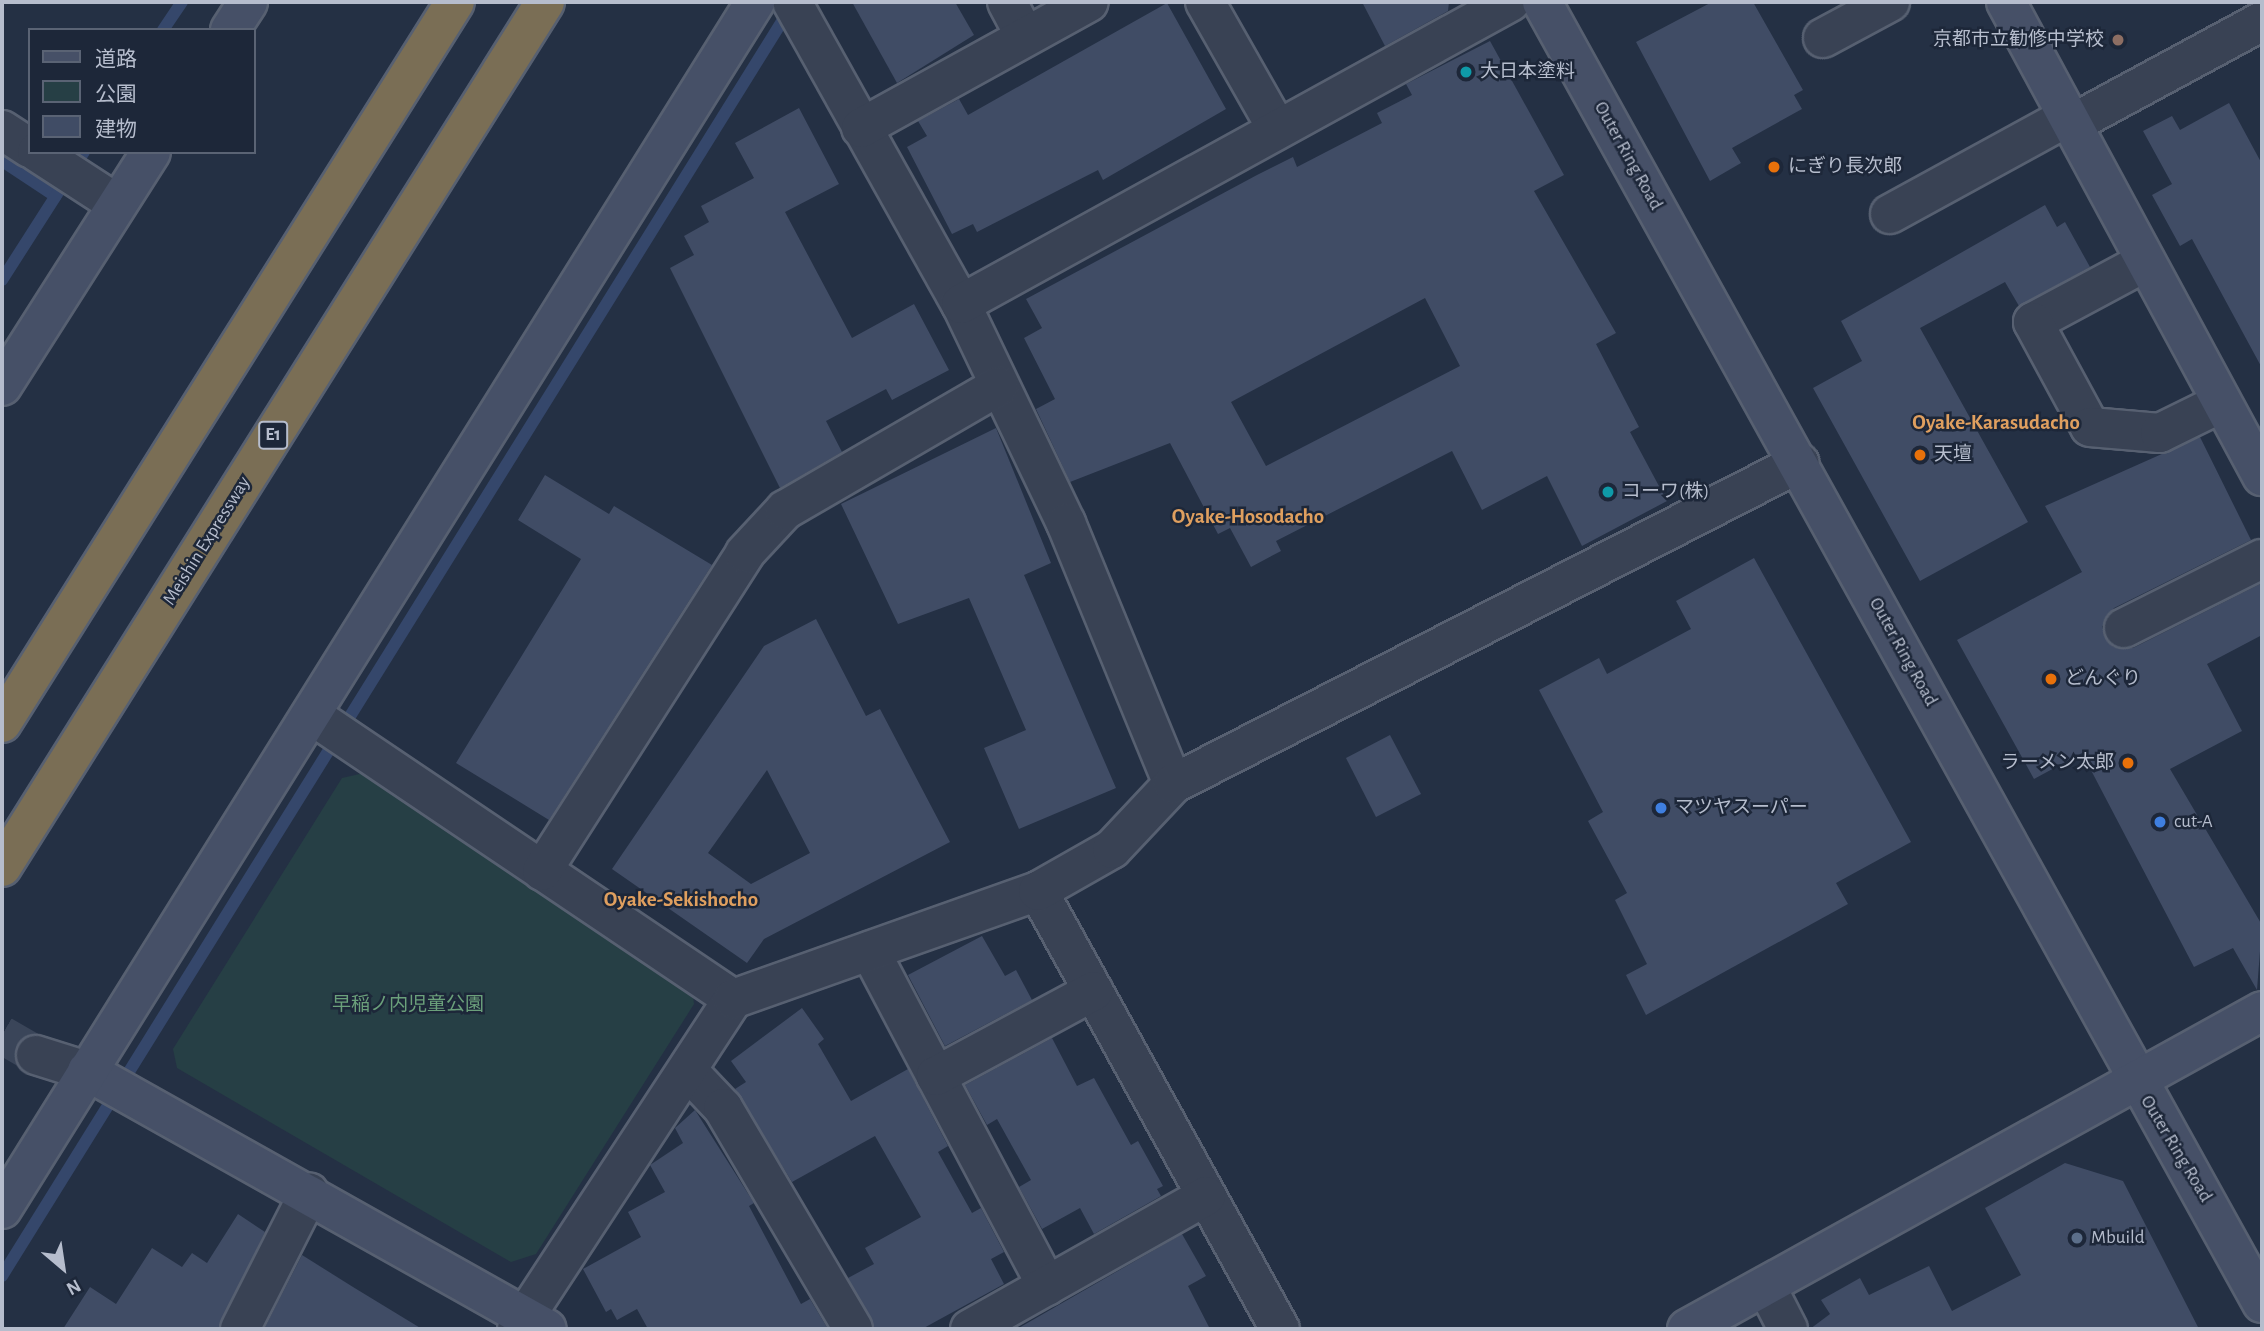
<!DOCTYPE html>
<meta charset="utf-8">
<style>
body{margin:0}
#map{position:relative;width:2264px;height:1331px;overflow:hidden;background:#243044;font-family:"Alegreya Sans","Noto Sans JP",sans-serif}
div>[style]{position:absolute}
.green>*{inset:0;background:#263f45}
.stream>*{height:12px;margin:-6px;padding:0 6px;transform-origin:6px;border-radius:6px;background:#35476b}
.building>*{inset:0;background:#404c65}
.street-tunnel>*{height:38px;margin-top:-19px;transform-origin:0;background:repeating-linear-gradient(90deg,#3a4559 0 38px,transparent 0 57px)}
.roads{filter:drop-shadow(2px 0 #576071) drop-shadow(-2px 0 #576071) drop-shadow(0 2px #576071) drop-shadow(0 -2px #576071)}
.street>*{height:38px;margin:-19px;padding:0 19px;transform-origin:19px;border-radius:19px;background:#394254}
.secondary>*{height:38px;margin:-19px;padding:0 19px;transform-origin:19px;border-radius:19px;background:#465067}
.highway>*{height:38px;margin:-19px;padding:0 19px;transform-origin:19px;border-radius:19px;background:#7a6e55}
.dots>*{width:19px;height:19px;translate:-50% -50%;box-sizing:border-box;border:4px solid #1d2739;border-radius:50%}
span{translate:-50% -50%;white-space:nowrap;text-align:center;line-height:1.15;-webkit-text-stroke:5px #1d2739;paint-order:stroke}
.shield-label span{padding:2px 5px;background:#1d2739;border:2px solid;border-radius:5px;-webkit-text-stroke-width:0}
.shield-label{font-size:18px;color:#b6bdcd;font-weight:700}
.poi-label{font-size:19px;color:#b6bdcd}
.right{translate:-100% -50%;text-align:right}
.left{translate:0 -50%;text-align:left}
.street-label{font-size:19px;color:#b6bdcd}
.park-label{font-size:19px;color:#6ba07b}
.neighbourhood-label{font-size:21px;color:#df9f5f;font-weight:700}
.frame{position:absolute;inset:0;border:4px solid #b6bdcd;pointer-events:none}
.legend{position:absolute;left:28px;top:28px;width:228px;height:126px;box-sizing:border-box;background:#1d2739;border:2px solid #5a6374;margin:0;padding:9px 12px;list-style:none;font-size:21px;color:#b6bdcd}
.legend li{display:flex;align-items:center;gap:14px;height:35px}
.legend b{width:35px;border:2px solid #5a6374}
.north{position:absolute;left:28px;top:1233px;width:70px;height:70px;-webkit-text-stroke:5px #1d2739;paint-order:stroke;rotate:151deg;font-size:19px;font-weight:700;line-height:28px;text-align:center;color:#b6bdcd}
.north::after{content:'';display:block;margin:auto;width:24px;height:32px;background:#b6bdcd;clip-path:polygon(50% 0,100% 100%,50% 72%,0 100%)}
</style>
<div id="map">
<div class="green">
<i style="clip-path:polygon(364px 773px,691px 983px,694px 1004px,536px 1254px,511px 1262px,177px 1068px,173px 1049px,342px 778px)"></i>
</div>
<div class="stream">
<i style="left:163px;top:30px;width:34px;rotate:-56deg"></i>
<i style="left:2px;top:161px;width:64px;rotate:33.4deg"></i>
<i style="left:2px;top:280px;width:152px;rotate:-57.4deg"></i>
<i style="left:2px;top:1276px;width:1491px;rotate:-58.13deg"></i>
</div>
<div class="building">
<i style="clip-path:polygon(852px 2px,955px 2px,974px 35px,897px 83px)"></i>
<i style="clip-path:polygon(1362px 2px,1449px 2px,1448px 11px,1385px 46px)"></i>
<i style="clip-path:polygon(1712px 2px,1753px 2px,1803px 90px,1794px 95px,1802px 109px,1732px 148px,1741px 163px,1710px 181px,1636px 42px)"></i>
<i style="clip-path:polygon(1167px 3px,1226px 109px,1103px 180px,1098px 170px,977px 232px,973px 224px,952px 234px,907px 147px,927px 136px,918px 121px,959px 99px,968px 115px)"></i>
<i style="clip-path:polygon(evenodd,1490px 41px,1564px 175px,1534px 191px,1616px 333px,1596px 344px,1639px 427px,1630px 432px,1667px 501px,1582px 546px,1547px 476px,1482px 510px,1452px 451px,1276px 541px,1281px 551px,1251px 567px,1230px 528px,1218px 534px,1170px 443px,1070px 482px,1036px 409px,1055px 399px,1024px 338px,1042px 328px,1026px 299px,1257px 175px,1293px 157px,1297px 167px,1382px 123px,1377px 113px,1412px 95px,1406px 84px,1490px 41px,1425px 298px,1460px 366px,1266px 466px,1231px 402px,1425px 298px)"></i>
<i style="clip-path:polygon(2229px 103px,2262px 164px,2262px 368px,2192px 239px,2180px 246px,2152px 195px,2172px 184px,2143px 131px,2172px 116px,2180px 130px)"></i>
<i style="clip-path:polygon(799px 108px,839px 184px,785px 212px,852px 338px,914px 304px,949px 370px,892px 400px,886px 389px,826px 421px,842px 452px,780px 488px,670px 268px,694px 255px,684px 236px,709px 222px,701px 206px,754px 178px,735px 143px)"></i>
<i style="clip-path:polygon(2045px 205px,2057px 227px,2065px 222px,2090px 267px,2019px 306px,2005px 282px,1920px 328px,2028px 522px,1920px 581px,1813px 388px,1862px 361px,1841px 321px)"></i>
<i style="clip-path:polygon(996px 428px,1051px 563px,1024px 575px,1116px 788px,1019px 829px,984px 748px,1026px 730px,969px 598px,898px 624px,841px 504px)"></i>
<i style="clip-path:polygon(2200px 437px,2251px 540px,2114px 608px,2102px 627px,2113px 647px,2133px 648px,2262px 583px,2262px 635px,2207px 664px,2242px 731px,2170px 769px,2262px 925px,2257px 990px,2233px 948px,2194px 967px,2082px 753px,2034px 779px,1957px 640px,2082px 572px,2045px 506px)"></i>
<i style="clip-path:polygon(545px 475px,609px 514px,614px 506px,712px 565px,549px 820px,456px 763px,581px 559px,518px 520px)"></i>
<i style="clip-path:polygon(1754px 558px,1911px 842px,1836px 883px,1848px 904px,1646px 1015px,1626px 975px,1647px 964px,1615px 900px,1627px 893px,1588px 821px,1603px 812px,1539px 690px,1599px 658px,1607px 674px,1691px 629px,1676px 601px)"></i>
<i style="clip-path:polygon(evenodd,816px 619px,866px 716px,880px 709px,950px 842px,764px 939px,747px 963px,612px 869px,764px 646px,816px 619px,767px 770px,810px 853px,751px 884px,708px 853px,767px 770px)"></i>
<i style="clip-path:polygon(1390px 735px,1421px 794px,1376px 817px,1346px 758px)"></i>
<i style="clip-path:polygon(982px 936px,1005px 976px,1016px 970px,1032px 1000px,945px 1046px,908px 975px)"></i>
<i style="clip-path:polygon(802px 1008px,824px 1039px,818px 1044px,851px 1101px,908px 1069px,948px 1146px,938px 1152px,972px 1213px,981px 1208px,1004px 1252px,991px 1259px,1004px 1284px,922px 1329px,875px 1329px,848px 1278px,874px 1264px,865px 1248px,921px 1217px,875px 1136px,792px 1182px,735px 1089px,746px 1082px,731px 1061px)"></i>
<i style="clip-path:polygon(1052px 1038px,1077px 1086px,1094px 1078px,1131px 1145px,1138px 1141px,1163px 1186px,1157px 1189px,1161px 1196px,1094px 1234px,1080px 1208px,1042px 1229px,1019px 1187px,1031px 1180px,997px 1119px,987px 1125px,965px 1085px)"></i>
<i style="clip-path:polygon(695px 1110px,754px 1203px,749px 1206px,801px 1304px,810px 1299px,828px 1329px,648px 1329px,637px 1309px,617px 1320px,611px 1309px,606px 1312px,583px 1269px,641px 1237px,628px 1212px,665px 1192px,650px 1165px,683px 1143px,675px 1128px)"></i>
<i style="clip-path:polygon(2065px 1163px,2123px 1181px,2199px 1329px,1810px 1329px,1830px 1314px,1821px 1300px,1860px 1278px,1869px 1295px,1929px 1266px,1952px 1311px,2021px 1275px,1985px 1208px)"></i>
<i style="clip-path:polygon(238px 1214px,265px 1232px,218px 1329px,63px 1329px,90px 1287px,116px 1304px,152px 1248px,182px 1267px,192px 1253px,207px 1263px)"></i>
<i style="clip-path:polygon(1182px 1234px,1206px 1276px,1188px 1286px,1210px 1329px,1017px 1329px)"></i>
<i style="clip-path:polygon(302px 1255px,353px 1287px,422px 1329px,264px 1329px)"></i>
</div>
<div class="street-tunnel">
<i style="left:2px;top:1035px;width:39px;rotate:30deg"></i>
</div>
<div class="roads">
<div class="street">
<i style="left:792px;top:2px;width:346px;rotate:60.8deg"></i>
<i style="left:961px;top:304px;width:243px;rotate:64.4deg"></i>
<i style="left:1066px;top:523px;width:282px;rotate:67.7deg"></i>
<i style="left:1007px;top:2px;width:38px;rotate:62deg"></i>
<i style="left:1205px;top:2px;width:146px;rotate:60.4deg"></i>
<i style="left:1823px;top:38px;width:76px;rotate:-28.2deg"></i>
<i style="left:2070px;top:125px;width:218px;rotate:-28.4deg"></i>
<i style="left:861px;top:128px;width:260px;rotate:-28.9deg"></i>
<i style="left:2px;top:130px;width:33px;rotate:33deg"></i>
<i style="left:37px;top:152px;width:95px;rotate:33deg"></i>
<i style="left:1890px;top:214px;width:200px;rotate:-28.7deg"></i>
<i style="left:2145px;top:262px;width:127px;rotate:151.8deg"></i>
<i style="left:2033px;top:322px;width:119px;rotate:61.5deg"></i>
<i style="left:2090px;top:427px;width:70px;rotate:4.9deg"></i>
<i style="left:2160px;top:433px;width:68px;rotate:-26.2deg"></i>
<i style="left:961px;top:304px;width:627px;rotate:-28.81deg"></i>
<i style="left:2124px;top:628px;width:154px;rotate:-26.6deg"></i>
<i style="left:313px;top:716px;width:506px;rotate:33.97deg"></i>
<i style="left:542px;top:871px;width:377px;rotate:-57.4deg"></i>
<i style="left:745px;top:553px;width:59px;rotate:-47.1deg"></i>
<i style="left:785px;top:510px;width:247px;rotate:-30.1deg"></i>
<i style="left:1038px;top:891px;width:500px;rotate:61.08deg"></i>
<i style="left:870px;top:951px;width:141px;rotate:62.2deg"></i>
<i style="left:36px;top:1055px;width:53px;rotate:17.4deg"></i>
<i style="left:688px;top:1071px;width:51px;rotate:46.6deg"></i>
<i style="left:723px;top:1108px;width:256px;rotate:59.5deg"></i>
<i style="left:1047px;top:1286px;width:238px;rotate:-117.9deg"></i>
<i style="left:936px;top:1076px;width:179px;rotate:-28.3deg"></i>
<i style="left:1766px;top:1286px;width:48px;rotate:62.9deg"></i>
<i style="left:240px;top:1329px;width:153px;rotate:-63.1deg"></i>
<i style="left:517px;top:1329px;width:394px;rotate:-56.8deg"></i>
<i style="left:733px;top:999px;width:324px;rotate:-19.5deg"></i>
<i style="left:1038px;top:891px;width:85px;rotate:-29.6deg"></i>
<i style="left:1112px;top:849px;width:89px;rotate:-46.8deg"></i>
<i style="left:1173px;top:784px;width:704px;rotate:-27.15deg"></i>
<i style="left:970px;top:1329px;width:271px;rotate:-29.4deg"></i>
</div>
<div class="secondary">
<i style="left:1542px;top:2px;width:1487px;rotate:61.04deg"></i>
<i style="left:2006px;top:2px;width:539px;rotate:61.63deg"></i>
<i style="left:230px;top:30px;width:33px;rotate:-57deg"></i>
<i style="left:2px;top:386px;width:277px;rotate:-57.5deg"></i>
<i style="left:87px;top:1071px;width:527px;rotate:29.29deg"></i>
<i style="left:2px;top:1209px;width:1423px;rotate:-58.04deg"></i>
<i style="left:1687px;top:1329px;width:657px;rotate:-28.94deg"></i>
</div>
<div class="highway">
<i style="left:2px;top:723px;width:851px;rotate:-57.86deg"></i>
<i style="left:2px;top:867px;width:1021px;rotate:-57.88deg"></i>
</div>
</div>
<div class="dots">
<i style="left:2118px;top:40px;background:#8d6e63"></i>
<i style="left:1466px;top:72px;background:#0f9aa8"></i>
<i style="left:1774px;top:167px;background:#e8710a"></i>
<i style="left:1920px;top:455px;background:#e8710a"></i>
<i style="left:1608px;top:492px;background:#0f9aa8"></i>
<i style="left:2051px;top:679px;background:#e8710a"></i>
<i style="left:2128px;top:763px;background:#e8710a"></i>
<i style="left:1661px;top:808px;background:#3f7fe0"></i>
<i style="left:2160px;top:822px;background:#3f7fe0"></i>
<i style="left:2077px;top:1238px;background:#5c6f8a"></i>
</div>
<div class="shield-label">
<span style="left:273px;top:435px">E1</span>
</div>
<div class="poi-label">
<span class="right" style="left:2104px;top:40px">京都市立勧修中学校</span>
<span class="left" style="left:1480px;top:72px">大日本塗料</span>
<span class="left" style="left:1788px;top:167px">にぎり長次郎</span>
<span class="left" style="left:1934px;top:455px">天壇</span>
<span class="left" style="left:1622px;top:492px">コーワ(株)</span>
<span class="left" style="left:2065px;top:679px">どんぐり</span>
<span class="right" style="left:2114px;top:763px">ラーメン太郎</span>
<span class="left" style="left:1675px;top:808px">マツヤスーパー</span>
<span class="left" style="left:2174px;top:822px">cut-A</span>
<span class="left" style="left:2091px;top:1238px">Mbuild</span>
</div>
<div class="street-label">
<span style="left:1628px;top:156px;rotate:61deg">Outer Ring Road</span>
<span style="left:207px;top:541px;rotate:-58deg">Meishin Expressway</span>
<span style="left:1903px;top:652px;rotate:61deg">Outer Ring Road</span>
<span style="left:2176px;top:1149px;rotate:59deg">Outer Ring Road</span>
</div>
<div class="park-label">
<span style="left:408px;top:1005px">早稲ノ内児童公園</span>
</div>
<div class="neighbourhood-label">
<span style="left:1996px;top:423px">Oyake-Karasudacho</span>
<span style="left:1248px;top:517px">Oyake-Hosodacho</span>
<span style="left:681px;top:900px">Oyake-Sekishocho</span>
</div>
<div class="frame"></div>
<ul class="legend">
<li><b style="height:9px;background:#465067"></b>道路</li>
<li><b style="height:19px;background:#263f45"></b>公園</li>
<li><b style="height:19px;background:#404c65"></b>建物</li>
</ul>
<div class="north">N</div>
</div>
